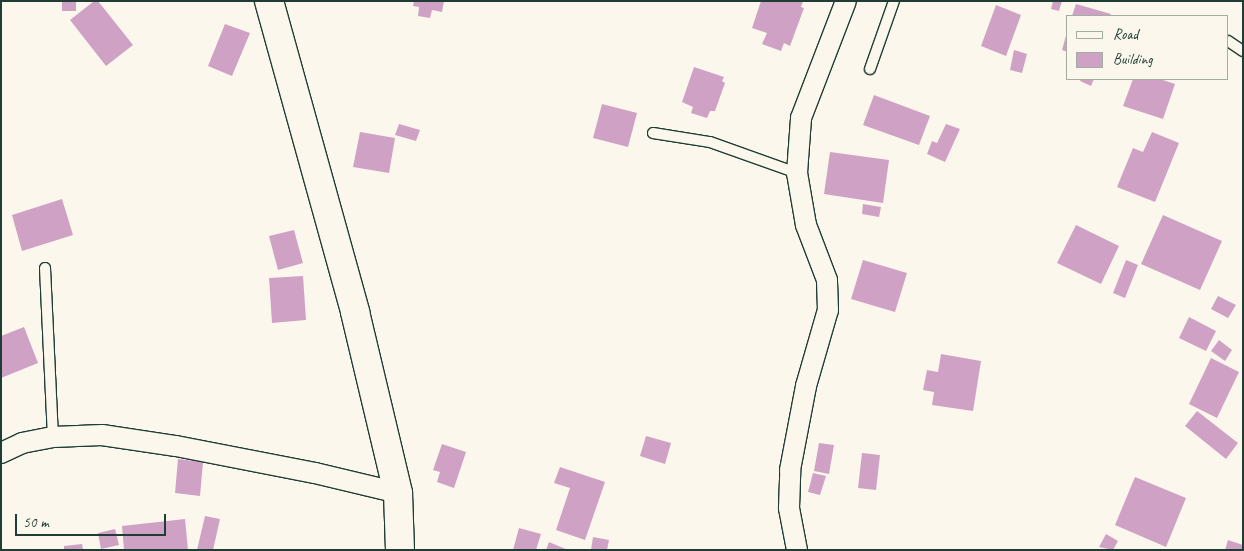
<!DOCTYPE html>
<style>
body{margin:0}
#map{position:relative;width:1244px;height:551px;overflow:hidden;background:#fbf7ec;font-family:Caveat,sans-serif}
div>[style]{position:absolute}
.building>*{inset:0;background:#cfa2c5}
.roads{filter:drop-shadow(1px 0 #1f3d34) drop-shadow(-1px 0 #1f3d34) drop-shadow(0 1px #1f3d34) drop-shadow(0 -1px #1f3d34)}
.lane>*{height:10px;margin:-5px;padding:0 5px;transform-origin:5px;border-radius:5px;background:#fbf7ec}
.street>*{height:20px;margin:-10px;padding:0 10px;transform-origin:10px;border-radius:10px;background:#fbf7ec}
.secondary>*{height:28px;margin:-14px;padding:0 14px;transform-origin:14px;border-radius:14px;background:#fbf7ec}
span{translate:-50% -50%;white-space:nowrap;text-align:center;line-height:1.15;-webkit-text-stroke:4px #fbf7ec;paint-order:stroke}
.frame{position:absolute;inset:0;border:2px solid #1f3d34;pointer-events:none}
.legend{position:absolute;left:1066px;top:15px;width:162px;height:65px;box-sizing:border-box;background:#fbf7ec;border:1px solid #a3ada2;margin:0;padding:6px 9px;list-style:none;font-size:15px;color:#1f3d34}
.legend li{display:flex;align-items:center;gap:10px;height:25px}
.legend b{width:25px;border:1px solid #a3ada2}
.scale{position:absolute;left:15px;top:514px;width:151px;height:22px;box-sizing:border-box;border:2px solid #1f3d34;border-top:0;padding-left:6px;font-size:15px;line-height:18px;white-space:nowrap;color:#1f3d34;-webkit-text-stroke:4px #fbf7ec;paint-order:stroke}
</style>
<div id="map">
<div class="building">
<i style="clip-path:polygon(62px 1px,76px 1px,76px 11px,62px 11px)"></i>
<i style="clip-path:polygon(94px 1px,98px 1px,133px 45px,106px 66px,70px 20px)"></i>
<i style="clip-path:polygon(414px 1px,444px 1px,442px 12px,432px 10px,430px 18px,418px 16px,419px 7px,413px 6px)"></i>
<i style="clip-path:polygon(761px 1px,803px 1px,801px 7px,804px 8px,790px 46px,784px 43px,781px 51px,762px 44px,767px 33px,752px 28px)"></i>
<i style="clip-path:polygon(1053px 1px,1062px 1px,1059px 11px,1051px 9px)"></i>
<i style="clip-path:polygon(1076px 4px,1111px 14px,1110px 16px,1072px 16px)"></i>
<i style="clip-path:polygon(996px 5px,1021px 15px,1006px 56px,981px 46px)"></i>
<i style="clip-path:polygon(225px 24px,250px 33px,232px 76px,208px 66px)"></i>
<i style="clip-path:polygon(1067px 32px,1068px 32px,1068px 52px,1062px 50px)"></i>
<i style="clip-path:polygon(1014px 50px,1027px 54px,1022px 73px,1010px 70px)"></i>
<i style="clip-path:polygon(694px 67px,724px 77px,722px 81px,725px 83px,715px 111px,710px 111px,707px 118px,691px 113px,693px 107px,682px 102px)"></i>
<i style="clip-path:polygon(1081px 79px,1094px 79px,1091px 86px,1080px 81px)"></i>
<i style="clip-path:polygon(1133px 79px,1160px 79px,1175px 84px,1163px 119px,1123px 106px)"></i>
<i style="clip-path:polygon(874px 95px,930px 116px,919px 145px,863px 125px)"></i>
<i style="clip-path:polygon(602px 104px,637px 113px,628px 147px,593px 138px)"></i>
<i style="clip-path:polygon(399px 124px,420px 130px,416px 141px,395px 135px)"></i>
<i style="clip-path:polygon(946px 124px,960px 129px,945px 162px,927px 154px,932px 141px,937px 143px)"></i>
<i style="clip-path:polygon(360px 132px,395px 138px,389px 173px,353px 167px)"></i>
<i style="clip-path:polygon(1152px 132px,1179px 143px,1155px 202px,1117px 187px,1133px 148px,1143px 152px)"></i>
<i style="clip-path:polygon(830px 152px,889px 160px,883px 203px,824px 194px)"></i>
<i style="clip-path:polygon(62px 199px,73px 235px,22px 251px,12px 215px)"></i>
<i style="clip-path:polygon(863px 204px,881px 207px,879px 217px,862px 214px)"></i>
<i style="clip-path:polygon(1163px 215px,1222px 241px,1200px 290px,1141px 264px)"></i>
<i style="clip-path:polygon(1076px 225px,1119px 246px,1101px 284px,1057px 263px)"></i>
<i style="clip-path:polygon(294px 230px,303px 263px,278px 270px,269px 236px)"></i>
<i style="clip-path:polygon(863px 260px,907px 273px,895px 312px,851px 299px)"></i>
<i style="clip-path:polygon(1126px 260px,1138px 265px,1125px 298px,1113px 293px)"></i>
<i style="clip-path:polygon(303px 276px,306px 320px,272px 323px,269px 278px)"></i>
<i style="clip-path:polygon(1218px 296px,1236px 305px,1228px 318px,1211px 309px)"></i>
<i style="clip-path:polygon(1189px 317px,1216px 331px,1206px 351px,1179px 338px)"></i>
<i style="clip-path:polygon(24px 327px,38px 363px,1px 378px,1px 336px)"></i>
<i style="clip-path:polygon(1219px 340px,1232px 350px,1225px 361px,1211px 351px)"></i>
<i style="clip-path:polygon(941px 354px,981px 361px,973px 411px,932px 405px,934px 392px,923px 390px,927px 370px,938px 372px)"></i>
<i style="clip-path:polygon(1211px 358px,1239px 372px,1217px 418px,1189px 404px)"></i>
<i style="clip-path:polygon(1197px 411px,1238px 443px,1226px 459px,1185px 426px)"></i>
<i style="clip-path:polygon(646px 436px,671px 443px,665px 464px,640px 456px)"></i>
<i style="clip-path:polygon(819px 443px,834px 445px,829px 474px,814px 471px)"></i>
<i style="clip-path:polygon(442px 444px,466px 452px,454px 488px,437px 482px,440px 472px,433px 470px)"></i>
<i style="clip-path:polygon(862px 453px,880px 455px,876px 490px,858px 488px)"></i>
<i style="clip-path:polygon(178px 459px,203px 462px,200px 496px,175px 493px)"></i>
<i style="clip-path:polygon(560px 467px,605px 482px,585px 540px,556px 530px,570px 488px,554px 483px)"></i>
<i style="clip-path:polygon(813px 473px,826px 476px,820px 495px,808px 492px)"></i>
<i style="clip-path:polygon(1135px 477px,1186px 498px,1166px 547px,1115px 525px)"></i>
<i style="clip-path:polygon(205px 516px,220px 519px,213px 550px,197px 550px)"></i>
<i style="clip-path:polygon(185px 519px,188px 550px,124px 550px,122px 526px)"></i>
<i style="clip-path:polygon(519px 528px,541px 534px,536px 550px,513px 550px)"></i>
<i style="clip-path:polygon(115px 529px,119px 545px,101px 549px,98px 533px)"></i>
<i style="clip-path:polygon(1106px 534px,1118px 541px,1113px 550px,1099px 547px)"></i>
<i style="clip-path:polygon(593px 537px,609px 540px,607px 550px,591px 550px)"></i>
<i style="clip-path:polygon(1228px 540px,1243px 545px,1243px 550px,1225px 550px)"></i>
<i style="clip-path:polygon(549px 542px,568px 550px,546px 550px)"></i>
<i style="clip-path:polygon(82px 544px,83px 550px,64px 550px,64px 546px)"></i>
</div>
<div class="roads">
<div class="lane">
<i style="left:1228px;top:41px;width:18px;rotate:34deg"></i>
<i style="left:870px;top:69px;width:72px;rotate:-70.6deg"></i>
<i style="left:653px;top:133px;width:58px;rotate:9deg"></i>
<i style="left:710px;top:142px;width:92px;rotate:19.6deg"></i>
<i style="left:45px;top:268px;width:169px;rotate:87.3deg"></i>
</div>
<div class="street">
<i style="left:1px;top:453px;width:23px;rotate:-25deg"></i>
<i style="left:22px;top:443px;width:32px;rotate:-11deg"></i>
<i style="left:53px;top:437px;width:49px;rotate:-2.3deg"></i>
<i style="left:102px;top:435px;width:75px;rotate:8.5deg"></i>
<i style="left:176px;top:446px;width:142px;rotate:11deg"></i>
<i style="left:315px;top:473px;width:85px;rotate:13.5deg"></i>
<i style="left:797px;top:550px;width:43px;rotate:-100.8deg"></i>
<i style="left:789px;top:508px;width:38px;rotate:-88deg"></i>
<i style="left:790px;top:470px;width:86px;rotate:-79.2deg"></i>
<i style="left:806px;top:386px;width:79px;rotate:-73.9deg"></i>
<i style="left:828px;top:310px;width:30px;rotate:-92deg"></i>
<i style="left:827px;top:280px;width:59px;rotate:-110.9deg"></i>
<i style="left:806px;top:225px;width:53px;rotate:-99.8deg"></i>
<i style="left:797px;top:173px;width:55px;rotate:-85.8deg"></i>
<i style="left:801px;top:118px;width:125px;rotate:-69deg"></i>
</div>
<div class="secondary">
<i style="left:269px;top:1px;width:323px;rotate:74.5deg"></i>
<i style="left:355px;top:312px;width:186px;rotate:76.6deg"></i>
<i style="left:398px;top:493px;width:57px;rotate:88deg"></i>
</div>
</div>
<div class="frame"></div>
<ul class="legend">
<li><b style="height:6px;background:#fbf7ec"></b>Road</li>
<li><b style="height:14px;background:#cfa2c5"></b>Building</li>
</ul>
<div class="scale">50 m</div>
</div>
